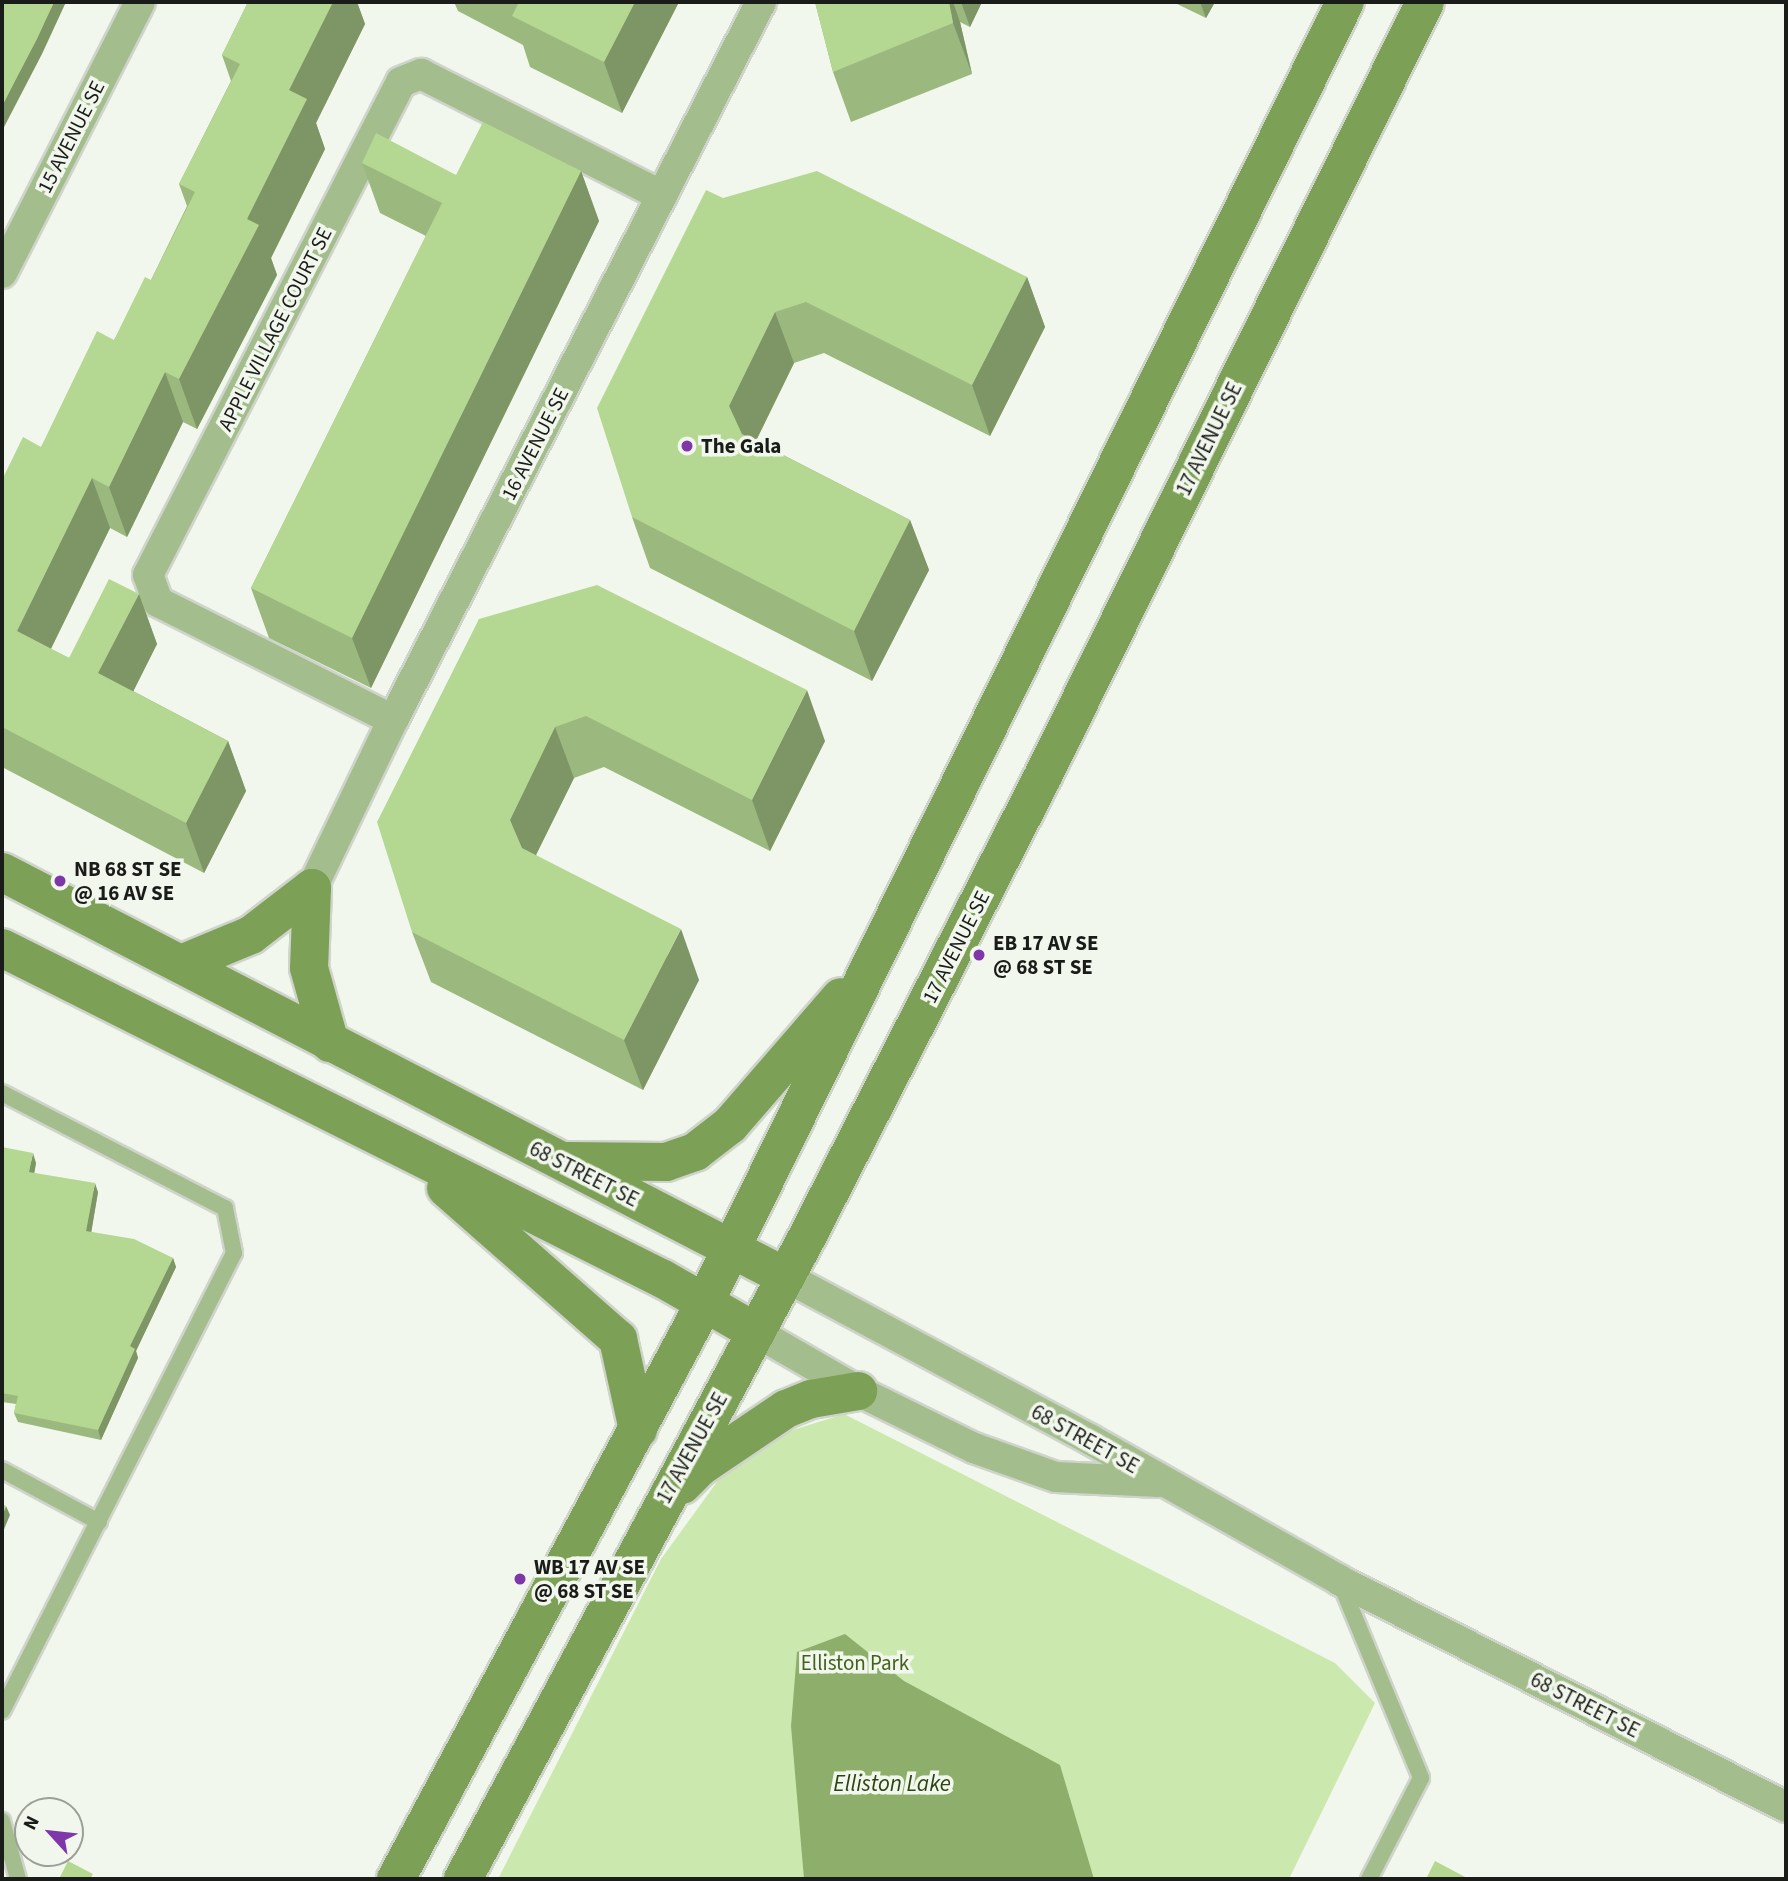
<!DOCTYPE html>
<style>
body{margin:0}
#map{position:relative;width:1788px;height:1881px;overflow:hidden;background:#f2f7ed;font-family:"Source Sans 3",sans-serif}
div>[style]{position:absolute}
.green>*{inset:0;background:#cbe8af}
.water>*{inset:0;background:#8daf6b}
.roads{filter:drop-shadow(2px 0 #cfd4cb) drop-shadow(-2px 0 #cfd4cb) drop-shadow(0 2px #cfd4cb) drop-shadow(0 -2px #cfd4cb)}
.service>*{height:16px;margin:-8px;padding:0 8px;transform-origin:8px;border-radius:8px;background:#a4bd8c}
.minor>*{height:30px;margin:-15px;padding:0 15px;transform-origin:15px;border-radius:15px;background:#a4bd8c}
.secondary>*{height:38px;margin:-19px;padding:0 19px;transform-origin:19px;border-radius:19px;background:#7ca056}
.wall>*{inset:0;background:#9bb97e}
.shaded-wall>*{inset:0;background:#7e9666}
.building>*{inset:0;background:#b4d792}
.dots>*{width:19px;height:19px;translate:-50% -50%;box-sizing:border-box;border:4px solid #f2f7ed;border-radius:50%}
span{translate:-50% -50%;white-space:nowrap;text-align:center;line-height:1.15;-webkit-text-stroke:7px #f2f7ed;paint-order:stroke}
.street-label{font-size:21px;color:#1a1c19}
.poi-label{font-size:21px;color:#1a1c19;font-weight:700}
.left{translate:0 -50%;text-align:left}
.park-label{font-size:21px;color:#42611a}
.water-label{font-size:23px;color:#2d4312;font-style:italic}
.frame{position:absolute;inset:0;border:4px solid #1a1c19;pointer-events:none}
.north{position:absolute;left:14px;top:1797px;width:70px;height:70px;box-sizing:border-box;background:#f2f7ed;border:2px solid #9c9f98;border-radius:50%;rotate:297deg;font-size:19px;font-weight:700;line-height:28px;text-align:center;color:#1a1c19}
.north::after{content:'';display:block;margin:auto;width:24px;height:32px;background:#7e36a9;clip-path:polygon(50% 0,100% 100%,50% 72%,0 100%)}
</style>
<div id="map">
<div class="green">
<i style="clip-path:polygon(844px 1414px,1335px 1663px,1375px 1703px,1289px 1879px,498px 1879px,661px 1559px,730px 1464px,796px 1429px)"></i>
</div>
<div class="water">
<i style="clip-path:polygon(845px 1634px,904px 1681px,1060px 1765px,1094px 1879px,804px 1879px,791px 1726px,797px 1652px)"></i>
</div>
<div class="roads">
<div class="service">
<i style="left:2px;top:1093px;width:251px;rotate:27.3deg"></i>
<i style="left:225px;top:1208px;width:46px;rotate:78.7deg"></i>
<i style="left:234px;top:1253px;width:513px;rotate:116.86deg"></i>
<i style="left:2px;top:1470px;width:110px;rotate:28.2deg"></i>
<i style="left:1340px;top:1582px;width:212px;rotate:67.5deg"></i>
<i style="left:1421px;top:1778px;width:114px;rotate:117.2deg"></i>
<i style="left:2px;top:1821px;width:60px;rotate:74.6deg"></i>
</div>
<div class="minor">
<i style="left:2px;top:273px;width:304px;rotate:-63deg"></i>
<i style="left:393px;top:720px;width:263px;rotate:-153.3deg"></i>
<i style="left:158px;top:602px;width:29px;rotate:-110deg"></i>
<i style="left:148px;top:575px;width:554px;rotate:-62.83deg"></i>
<i style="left:401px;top:82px;width:22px;rotate:-22deg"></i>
<i style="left:421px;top:74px;width:270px;rotate:26.8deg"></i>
<i style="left:312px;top:888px;width:187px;rotate:-64.3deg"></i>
<i style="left:393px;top:720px;width:807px;rotate:-62.86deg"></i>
<i style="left:786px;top:1277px;width:346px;rotate:28.1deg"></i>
<i style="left:1091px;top:1440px;width:285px;rotate:29.4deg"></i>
<i style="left:1339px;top:1580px;width:501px;rotate:26.92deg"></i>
<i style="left:756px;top:1332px;width:118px;rotate:30deg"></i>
<i style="left:858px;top:1391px;width:129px;rotate:26.2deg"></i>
<i style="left:974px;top:1448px;width:87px;rotate:19.5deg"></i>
<i style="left:1056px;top:1477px;width:102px;rotate:2.8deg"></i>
</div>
<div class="secondary">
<i style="left:2px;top:872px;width:882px;rotate:27.32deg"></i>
<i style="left:312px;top:888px;width:80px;rotate:92.1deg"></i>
<i style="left:309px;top:968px;width:78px;rotate:74.4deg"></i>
<i style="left:2px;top:948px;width:739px;rotate:26.6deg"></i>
<i style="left:663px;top:1279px;width:107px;rotate:29.7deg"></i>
<i style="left:181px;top:964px;width:76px;rotate:-22.5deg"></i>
<i style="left:251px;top:935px;width:77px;rotate:-37.6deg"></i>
<i style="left:568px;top:1161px;width:98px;rotate:0.6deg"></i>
<i style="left:666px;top:1162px;width:31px;rotate:-19deg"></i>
<i style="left:695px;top:1152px;width:44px;rotate:-37.6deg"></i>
<i style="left:730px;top:1125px;width:169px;rotate:-49.1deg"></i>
<i style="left:446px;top:1188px;width:229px;rotate:41.3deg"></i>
<i style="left:618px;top:1339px;width:93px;rotate:77.6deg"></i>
<i style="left:682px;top:1485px;width:25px;rotate:-45deg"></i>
<i style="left:700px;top:1467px;width:104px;rotate:-34deg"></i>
<i style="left:786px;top:1409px;width:27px;rotate:-22deg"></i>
<i style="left:811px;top:1399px;width:48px;rotate:-9.7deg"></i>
<i style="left:396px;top:1879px;width:652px;rotate:-61.82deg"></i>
<i style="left:704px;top:1304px;width:1451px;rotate:-63.79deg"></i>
<i style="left:463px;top:1879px;width:726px;rotate:-61.81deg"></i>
<i style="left:806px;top:1239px;width:520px;rotate:-62.89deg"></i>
<i style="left:1043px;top:776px;width:863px;rotate:-63.73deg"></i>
</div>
</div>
<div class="wall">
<i style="clip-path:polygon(248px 2px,357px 2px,365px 24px,316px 123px,325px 149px,271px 258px,277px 275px,197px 429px,183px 422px,127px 537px,110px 528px,51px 649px,69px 658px,139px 594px,157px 644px,133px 691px,228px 741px,246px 791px,204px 873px,2px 767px,2px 480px,41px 447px,114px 340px,151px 280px,187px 206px,179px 184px,231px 81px,222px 55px)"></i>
<i style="clip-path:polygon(454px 2px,679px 2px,622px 113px,530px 67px,523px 45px,458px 11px)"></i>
<i style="clip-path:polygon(815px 2px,982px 2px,970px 27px,960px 22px,972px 74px,851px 122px,833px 72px)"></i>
<i style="clip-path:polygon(1173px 2px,1215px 2px,1206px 18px)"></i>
<i style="clip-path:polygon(362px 163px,456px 175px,581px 171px,599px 221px,371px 688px,269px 638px,251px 588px,426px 236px,380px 213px)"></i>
<i style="clip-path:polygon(723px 198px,1027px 277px,1045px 327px,990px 436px,824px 353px,794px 363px,756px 441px,910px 520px,929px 570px,872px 681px,650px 568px,632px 517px)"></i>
<i style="clip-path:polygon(479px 619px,825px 741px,770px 851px,604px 767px,574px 778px,536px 855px,699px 980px,643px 1090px,431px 982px,412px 932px)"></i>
<i style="clip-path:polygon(2px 1147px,36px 1163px,34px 1173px,98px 1192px,91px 1232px,173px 1258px,176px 1267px,136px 1351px,138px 1358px,101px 1440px,18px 1422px,14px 1413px,16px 1404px,2px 1402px)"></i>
</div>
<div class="shaded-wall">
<i style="clip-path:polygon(54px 2px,66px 2px,42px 54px,2px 131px,2px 106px)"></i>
<i style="clip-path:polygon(333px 2px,357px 2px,365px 24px,316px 123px,325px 149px,271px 258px,277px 275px,197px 429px,179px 379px,247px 219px,289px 90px)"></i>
<i style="clip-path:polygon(635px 2px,679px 2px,622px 113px,604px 62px)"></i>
<i style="clip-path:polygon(949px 2px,953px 2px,960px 22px,972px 74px,953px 23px)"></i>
<i style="clip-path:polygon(961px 2px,982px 2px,970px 27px)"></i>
<i style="clip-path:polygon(1200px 2px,1215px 2px,1206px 18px)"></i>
<i style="clip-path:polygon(581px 171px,599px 221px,371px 688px,352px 638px)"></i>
<i style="clip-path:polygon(1027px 277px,1045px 327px,990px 436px,972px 385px)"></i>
<i style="clip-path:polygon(775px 312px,794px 363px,748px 457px,729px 406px)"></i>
<i style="clip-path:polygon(165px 372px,183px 422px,127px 537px,109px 487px)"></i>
<i style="clip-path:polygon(92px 478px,110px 528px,35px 681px,17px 631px)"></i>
<i style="clip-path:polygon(910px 520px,929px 570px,872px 681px,854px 631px)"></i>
<i style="clip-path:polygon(139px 594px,157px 644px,117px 724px,98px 673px)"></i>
<i style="clip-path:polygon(807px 690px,825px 741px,770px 851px,752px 800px)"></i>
<i style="clip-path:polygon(555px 727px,574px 778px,528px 871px,510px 820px)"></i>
<i style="clip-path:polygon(228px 741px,246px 791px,204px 873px,186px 823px)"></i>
<i style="clip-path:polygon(681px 929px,699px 980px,643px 1090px,624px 1040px)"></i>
<i style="clip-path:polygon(33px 1153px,36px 1163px,33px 1181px,29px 1172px)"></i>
<i style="clip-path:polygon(95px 1183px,98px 1192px,90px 1240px,86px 1231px)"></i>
<i style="clip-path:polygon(173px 1258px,176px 1267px,136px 1351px,138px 1358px,101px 1440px,98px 1430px,130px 1346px)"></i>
<i style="clip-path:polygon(6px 1506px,10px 1515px,2px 1534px,2px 1516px)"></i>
</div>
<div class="building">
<i style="clip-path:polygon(2px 2px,54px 2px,37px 39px,2px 106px)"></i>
<i style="clip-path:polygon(248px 2px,333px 2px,289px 90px,307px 99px,247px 219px,259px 225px,179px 379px,165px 372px,109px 487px,92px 478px,17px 631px,69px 658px,109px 579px,139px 594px,98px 673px,228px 741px,186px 823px,2px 727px,2px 480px,23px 437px,41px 447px,97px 331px,114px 340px,145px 277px,151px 280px,195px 192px,179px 184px,240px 64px,222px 55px)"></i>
<i style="clip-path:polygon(519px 2px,635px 2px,604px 62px,512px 16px)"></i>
<i style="clip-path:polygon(815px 2px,949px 2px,953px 23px,833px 72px)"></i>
<i style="clip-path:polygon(483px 122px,581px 171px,352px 638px,251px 588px,442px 203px,362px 163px,376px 133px,456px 175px)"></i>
<i style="clip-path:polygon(817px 171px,1027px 277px,972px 385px,806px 302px,775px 312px,729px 406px,742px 434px,910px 520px,854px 631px,632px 517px,597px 408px,706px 190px,723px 198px)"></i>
<i style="clip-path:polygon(597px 585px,807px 690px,752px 800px,586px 716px,555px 727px,510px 820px,522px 848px,681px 929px,624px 1040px,412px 932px,377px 822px,479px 619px)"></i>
<i style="clip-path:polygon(2px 1147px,33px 1153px,29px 1172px,95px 1183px,86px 1231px,134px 1239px,173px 1258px,130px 1346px,135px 1349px,98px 1430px,14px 1413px,18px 1396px,2px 1393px)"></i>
<i style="clip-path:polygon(2px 1504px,6px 1506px,2px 1516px)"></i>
<i style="clip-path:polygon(68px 1861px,93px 1874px,90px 1879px,59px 1879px)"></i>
<i style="clip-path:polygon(1435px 1861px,1469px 1879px,1426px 1879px)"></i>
</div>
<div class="dots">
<i style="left:687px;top:446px;background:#7e36a9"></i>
<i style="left:60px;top:881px;background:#7e36a9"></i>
<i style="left:979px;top:955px;background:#7e36a9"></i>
<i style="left:520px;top:1579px;background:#7e36a9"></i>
</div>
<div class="street-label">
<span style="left:71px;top:137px;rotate:-63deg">15 AVENUE SE</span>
<span style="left:275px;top:329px;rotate:-63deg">APPLE VILLAGE COURT SE</span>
<span style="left:1209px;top:439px;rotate:-64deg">17 AVENUE SE</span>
<span style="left:535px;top:444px;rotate:-63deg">16 AVENUE SE</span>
<span style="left:956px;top:947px;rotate:-63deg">17 AVENUE SE</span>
<span style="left:584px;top:1174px;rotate:27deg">68 STREET SE</span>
<span style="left:1085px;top:1439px;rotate:29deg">68 STREET SE</span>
<span style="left:692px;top:1448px;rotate:-61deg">17 AVENUE SE</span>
<span style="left:1585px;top:1705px;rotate:27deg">68 STREET SE</span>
</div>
<div class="poi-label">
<span class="left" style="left:701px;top:446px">The Gala</span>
<span class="left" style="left:74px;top:881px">NB 68 ST SE<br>@ 16 AV SE</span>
<span class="left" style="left:993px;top:955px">EB 17 AV SE<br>@ 68 ST SE</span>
<span class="left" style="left:534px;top:1579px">WB 17 AV SE<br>@ 68 ST SE</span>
</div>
<div class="park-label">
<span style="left:855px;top:1663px">Elliston Park</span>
</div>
<div class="water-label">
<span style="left:892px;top:1784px">Elliston Lake</span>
</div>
<div class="frame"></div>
<div class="north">N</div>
</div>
